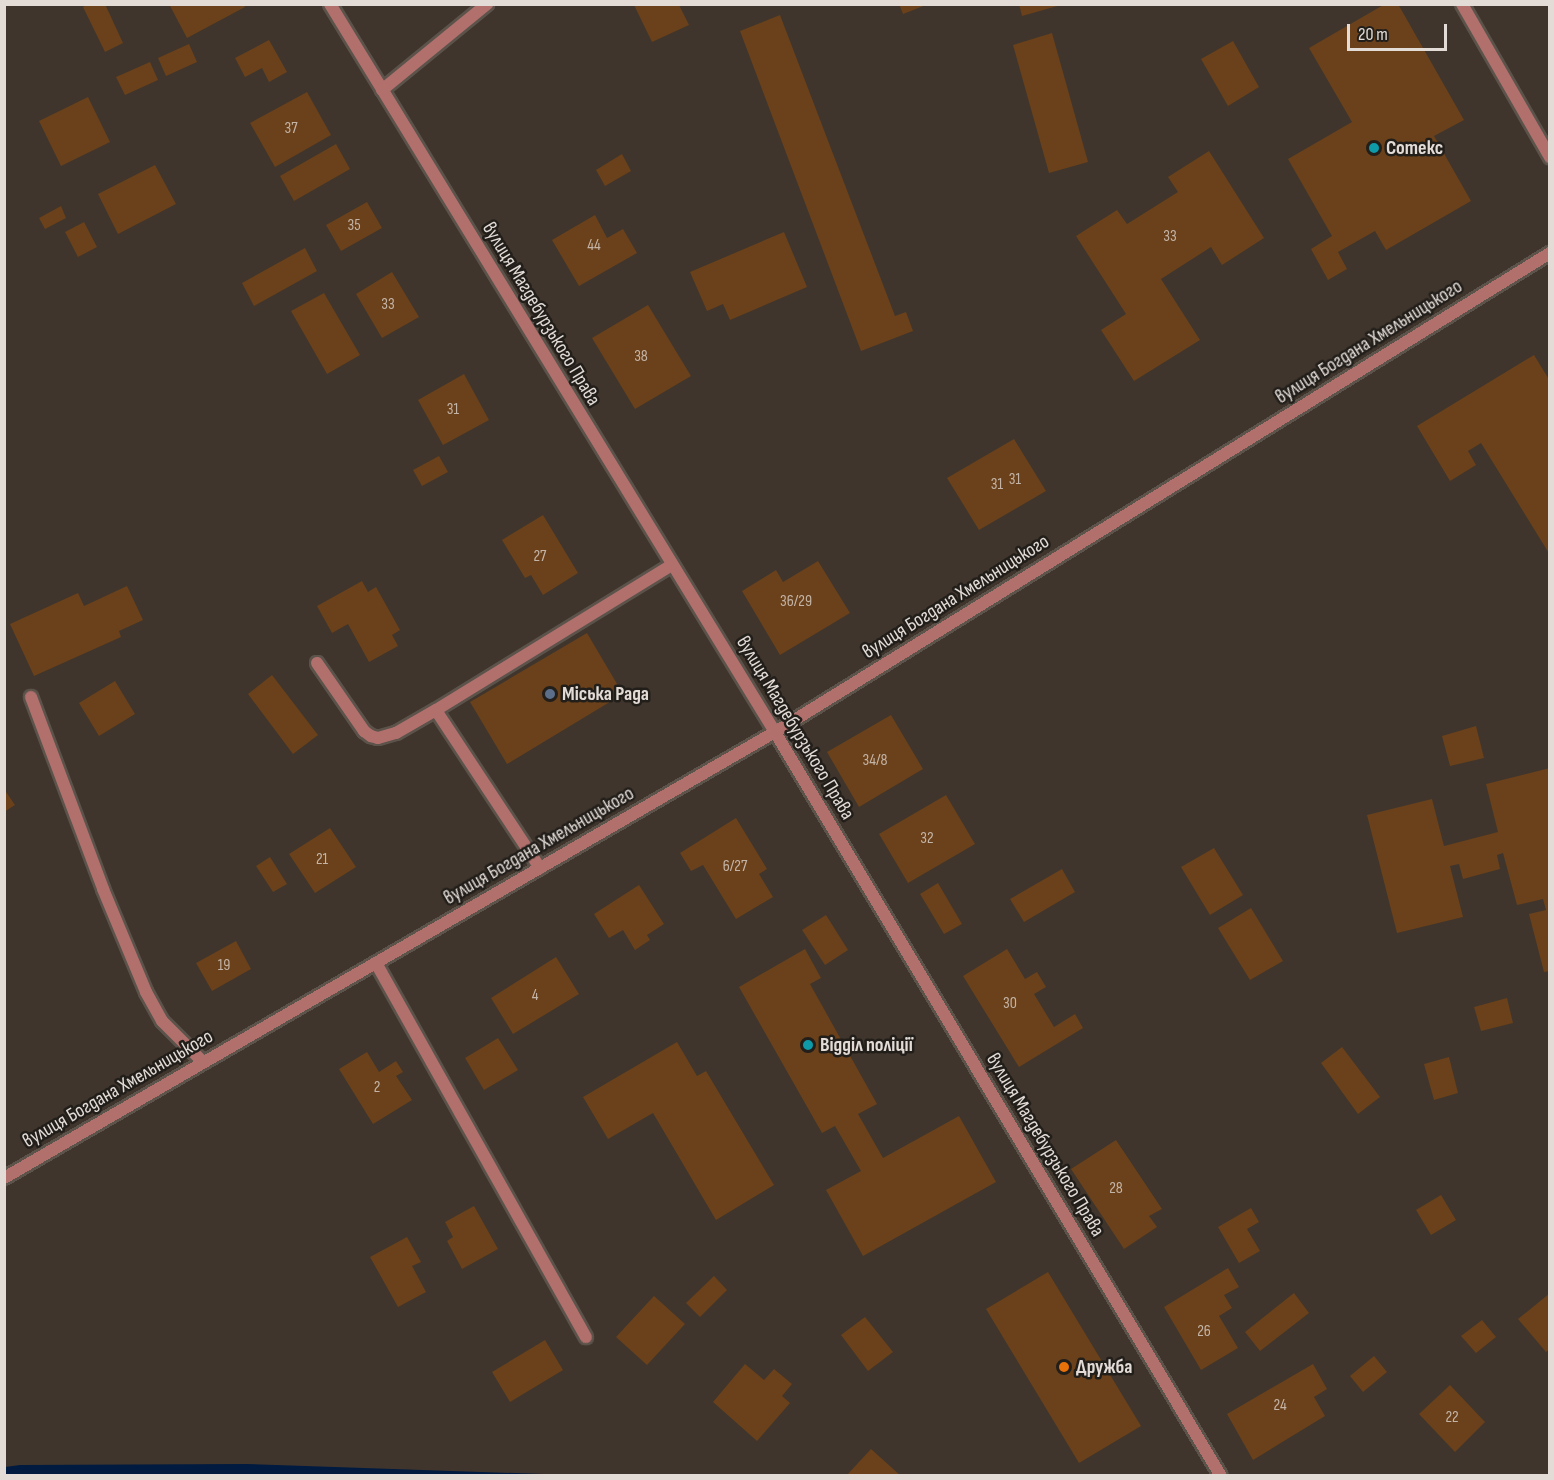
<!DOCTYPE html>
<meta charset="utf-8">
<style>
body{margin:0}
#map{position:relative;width:1554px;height:1480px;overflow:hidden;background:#3f352c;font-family:"Sofia Sans Condensed",sans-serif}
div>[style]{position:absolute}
.water>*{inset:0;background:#011b40}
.building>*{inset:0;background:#6a411a}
.roads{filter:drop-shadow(2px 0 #5c534b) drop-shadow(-2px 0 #5c534b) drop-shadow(0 2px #5c534b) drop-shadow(0 -2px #5c534b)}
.service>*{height:12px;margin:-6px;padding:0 6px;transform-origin:6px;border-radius:6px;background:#b2706d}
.minor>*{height:12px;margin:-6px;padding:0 6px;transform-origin:6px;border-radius:6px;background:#b2706d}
.dots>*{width:16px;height:16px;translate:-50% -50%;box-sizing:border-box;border:3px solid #221e1a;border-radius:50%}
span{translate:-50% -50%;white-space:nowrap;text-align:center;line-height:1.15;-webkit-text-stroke:5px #221e1a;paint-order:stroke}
.number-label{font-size:16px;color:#c4b4a7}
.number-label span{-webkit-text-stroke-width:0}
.poi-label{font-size:20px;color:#e2dbd6;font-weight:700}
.left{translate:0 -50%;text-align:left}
.street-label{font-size:20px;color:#e2dbd6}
.frame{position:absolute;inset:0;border:6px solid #e2dbd6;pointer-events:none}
.scale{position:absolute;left:1347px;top:24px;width:100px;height:27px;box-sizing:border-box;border:3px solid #e2dbd6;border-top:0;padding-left:8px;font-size:18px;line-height:21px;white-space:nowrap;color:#e2dbd6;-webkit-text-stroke:4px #221e1a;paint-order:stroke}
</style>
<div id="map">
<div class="water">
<i style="clip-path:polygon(245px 1464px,572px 1475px,5px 1475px,5px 1467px,20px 1465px)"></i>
</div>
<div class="building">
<i style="clip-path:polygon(88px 4px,105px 4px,123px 43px,105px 52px,83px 7px)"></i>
<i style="clip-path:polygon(169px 4px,243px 4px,245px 7px,187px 38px)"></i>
<i style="clip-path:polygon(899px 4px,926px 4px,926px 5px,903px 14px)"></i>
<i style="clip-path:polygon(1019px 4px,1061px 4px,1061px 5px,1022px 16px)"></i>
<i style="clip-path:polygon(1385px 4px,1398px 4px,1464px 120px,1434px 136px,1471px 201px,1386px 250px,1375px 231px,1338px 252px,1347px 269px,1328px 280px,1311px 249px,1332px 236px,1288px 159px,1352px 122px,1309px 48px)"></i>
<i style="clip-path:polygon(634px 5px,679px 5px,689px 25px,652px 42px)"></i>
<i style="clip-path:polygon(780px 15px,895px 316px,906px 312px,913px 331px,861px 351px,740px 31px)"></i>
<i style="clip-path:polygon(1052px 33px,1088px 162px,1049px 173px,1013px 45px)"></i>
<i style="clip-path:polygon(269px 40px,287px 72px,269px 82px,262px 68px,245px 77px,235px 58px)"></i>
<i style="clip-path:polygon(1233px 41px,1259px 87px,1228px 106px,1201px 59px)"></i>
<i style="clip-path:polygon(189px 44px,197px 62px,166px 76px,158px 58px)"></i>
<i style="clip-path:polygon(150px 62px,158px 80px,125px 95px,116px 77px)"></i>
<i style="clip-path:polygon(307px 92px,331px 135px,275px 167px,250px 123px)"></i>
<i style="clip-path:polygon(88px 97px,110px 142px,61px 166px,39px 121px)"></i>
<i style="clip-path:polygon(336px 144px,350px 169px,294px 201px,280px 176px)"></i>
<i style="clip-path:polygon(1209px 151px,1264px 238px,1222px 265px,1211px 247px,1161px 279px,1200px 340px,1134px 381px,1101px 330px,1126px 314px,1076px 236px,1117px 210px,1127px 224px,1178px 192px,1168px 177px)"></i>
<i style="clip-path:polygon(622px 154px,631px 171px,605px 186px,596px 170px)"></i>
<i style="clip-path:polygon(155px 165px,176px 204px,118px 234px,98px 194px)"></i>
<i style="clip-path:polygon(367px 202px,382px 228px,341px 251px,326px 225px)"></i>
<i style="clip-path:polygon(61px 206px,66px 218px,45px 229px,39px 218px)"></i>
<i style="clip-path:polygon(595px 215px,607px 238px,623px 229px,637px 253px,579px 286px,552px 240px)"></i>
<i style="clip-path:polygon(84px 222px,97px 247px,78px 257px,65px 232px)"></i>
<i style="clip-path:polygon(784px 232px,807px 287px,730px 320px,723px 304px,707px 311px,690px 272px)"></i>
<i style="clip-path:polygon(305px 248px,317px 271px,254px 306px,242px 283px)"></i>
<i style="clip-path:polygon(392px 272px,419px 317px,382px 338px,356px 294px)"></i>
<i style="clip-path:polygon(324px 293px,360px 355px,327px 374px,291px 311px)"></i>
<i style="clip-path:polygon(648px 305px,691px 376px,635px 409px,592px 338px)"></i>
<i style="clip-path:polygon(1534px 355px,1550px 381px,1550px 555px,1481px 443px,1468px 451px,1476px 465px,1450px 481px,1417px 426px)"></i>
<i style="clip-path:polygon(464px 374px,489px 420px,443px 445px,418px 400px)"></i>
<i style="clip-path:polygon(1014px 439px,1046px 491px,979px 530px,947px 478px)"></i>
<i style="clip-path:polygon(439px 456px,448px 472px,422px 486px,413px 470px)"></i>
<i style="clip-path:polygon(543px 515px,578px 573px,543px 595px,531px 575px,525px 578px,502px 540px)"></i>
<i style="clip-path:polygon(818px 561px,850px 613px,780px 655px,742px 591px,776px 570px,783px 582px)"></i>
<i style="clip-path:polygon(362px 581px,368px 592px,376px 587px,400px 630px,392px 635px,398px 646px,369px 662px,348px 624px,332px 633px,317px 606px)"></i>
<i style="clip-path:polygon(127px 586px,143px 620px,119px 631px,121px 637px,34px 676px,10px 624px,78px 593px,84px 606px)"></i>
<i style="clip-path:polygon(587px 633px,623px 694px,507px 764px,470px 702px)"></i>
<i style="clip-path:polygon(272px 675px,318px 735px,293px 754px,248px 694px)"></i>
<i style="clip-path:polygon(115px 681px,135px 714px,99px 736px,79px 703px)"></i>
<i style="clip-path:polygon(891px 715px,923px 769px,859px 807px,827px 752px)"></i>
<i style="clip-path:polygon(1476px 726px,1484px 758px,1450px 766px,1442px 736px)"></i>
<i style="clip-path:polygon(1550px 768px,1550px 971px,1544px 972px,1529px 914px,1546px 910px,1543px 899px,1517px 905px,1503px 853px,1497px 855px,1500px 869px,1463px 879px,1459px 864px,1450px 866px,1463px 917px,1397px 933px,1367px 815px,1432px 799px,1444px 846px,1498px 832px,1486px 784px)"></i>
<i style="clip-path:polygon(4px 789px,15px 805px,4px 812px)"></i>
<i style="clip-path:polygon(946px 795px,975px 844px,908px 883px,879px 834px)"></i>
<i style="clip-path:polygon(736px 818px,767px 869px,759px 874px,773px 897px,736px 919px,703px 865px,691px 871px,680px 853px)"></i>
<i style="clip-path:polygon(330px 828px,356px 867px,315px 893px,289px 854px)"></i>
<i style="clip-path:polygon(1214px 848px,1243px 895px,1210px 915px,1181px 867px)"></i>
<i style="clip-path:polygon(270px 857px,287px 884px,273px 892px,256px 866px)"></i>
<i style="clip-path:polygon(1062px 869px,1075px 892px,1024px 922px,1010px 899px)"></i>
<i style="clip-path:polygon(938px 883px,962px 924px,944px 934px,920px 894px)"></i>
<i style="clip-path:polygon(639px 885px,664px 924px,647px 935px,650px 940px,635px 950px,623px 930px,609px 938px,594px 914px)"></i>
<i style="clip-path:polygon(1251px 908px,1283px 961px,1250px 980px,1218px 928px)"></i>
<i style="clip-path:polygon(826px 915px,848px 950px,825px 965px,802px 930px)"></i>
<i style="clip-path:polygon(236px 941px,251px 969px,212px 991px,196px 963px)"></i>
<i style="clip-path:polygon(805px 949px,821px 978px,810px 984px,877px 1104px,858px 1114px,883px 1158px,959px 1116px,996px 1182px,863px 1256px,826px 1190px,861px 1171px,835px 1126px,822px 1133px,739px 987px)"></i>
<i style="clip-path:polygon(1007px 949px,1025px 979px,1037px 972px,1046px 987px,1034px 994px,1054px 1027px,1075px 1014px,1083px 1028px,1019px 1067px,963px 976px)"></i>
<i style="clip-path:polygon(556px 957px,579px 994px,513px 1034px,491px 998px)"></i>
<i style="clip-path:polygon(1507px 998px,1513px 1023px,1481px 1031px,1474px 1007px)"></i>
<i style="clip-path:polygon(498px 1038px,518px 1070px,484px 1090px,465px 1058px)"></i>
<i style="clip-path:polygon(677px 1042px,697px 1076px,706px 1071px,774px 1185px,716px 1220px,653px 1113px,608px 1139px,583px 1097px)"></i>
<i style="clip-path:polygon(1342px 1047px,1380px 1097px,1358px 1114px,1321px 1063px)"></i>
<i style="clip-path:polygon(367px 1052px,379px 1072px,396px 1061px,403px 1072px,396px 1076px,412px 1100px,373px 1124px,339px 1069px)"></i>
<i style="clip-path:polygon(1449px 1057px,1458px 1093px,1434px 1100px,1424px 1064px)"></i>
<i style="clip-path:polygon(1116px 1140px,1162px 1209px,1149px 1216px,1157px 1227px,1124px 1249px,1071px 1169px)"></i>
<i style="clip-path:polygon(1441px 1195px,1456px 1220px,1431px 1235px,1416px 1210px)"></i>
<i style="clip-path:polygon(474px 1206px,498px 1249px,462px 1269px,447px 1241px,453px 1237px,445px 1222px)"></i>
<i style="clip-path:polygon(1251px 1208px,1259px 1222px,1247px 1229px,1260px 1251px,1239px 1263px,1218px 1227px)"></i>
<i style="clip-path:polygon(407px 1237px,421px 1262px,412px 1266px,426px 1292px,398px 1307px,370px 1257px)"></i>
<i style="clip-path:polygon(1228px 1268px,1239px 1287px,1224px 1295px,1232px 1308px,1219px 1316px,1238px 1348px,1201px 1370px,1164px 1307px)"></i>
<i style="clip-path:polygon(1048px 1272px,1141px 1426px,1079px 1463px,986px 1309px)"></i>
<i style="clip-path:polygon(714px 1276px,727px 1290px,700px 1317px,686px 1303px)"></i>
<i style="clip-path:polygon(1294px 1293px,1309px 1313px,1260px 1351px,1245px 1332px)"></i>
<i style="clip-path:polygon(1550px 1293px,1550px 1349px,1546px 1352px,1518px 1319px)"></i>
<i style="clip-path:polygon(654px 1296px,685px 1324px,647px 1365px,616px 1337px)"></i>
<i style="clip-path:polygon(865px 1317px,893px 1352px,868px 1371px,841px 1335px)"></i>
<i style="clip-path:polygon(1482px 1320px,1496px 1337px,1476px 1353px,1461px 1336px)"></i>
<i style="clip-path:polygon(545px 1340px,563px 1370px,510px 1402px,492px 1372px)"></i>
<i style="clip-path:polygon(1374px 1356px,1387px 1372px,1363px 1392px,1350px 1376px)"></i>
<i style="clip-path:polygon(745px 1364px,764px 1380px,774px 1369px,792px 1384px,782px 1396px,790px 1403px,757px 1441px,713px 1402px)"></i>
<i style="clip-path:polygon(1313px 1364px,1327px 1389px,1314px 1397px,1325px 1416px,1253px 1460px,1227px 1414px)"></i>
<i style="clip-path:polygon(1450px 1385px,1485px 1422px,1455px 1452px,1419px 1414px)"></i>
<i style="clip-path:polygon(871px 1449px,901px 1476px,846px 1476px)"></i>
</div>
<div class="roads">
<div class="service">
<i style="left:317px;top:663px;width:83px;rotate:55.3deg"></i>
<i style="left:364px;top:731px;width:9px;rotate:36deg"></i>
<i style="left:371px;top:736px;width:7px;rotate:16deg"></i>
<i style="left:378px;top:738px;width:19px;rotate:-16deg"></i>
<i style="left:396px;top:733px;width:46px;rotate:-29.9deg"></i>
<i style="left:31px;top:697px;width:205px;rotate:69.4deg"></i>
<i style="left:103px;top:889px;width:112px;rotate:67.3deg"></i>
<i style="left:146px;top:992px;width:33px;rotate:61deg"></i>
<i style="left:162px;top:1021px;width:58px;rotate:45deg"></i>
<i style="left:540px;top:868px;width:189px;rotate:-123.4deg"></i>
<i style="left:436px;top:710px;width:277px;rotate:-31.6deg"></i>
<i style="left:376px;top:963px;width:429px;rotate:60.7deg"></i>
</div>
<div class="minor">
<i style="left:330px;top:4px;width:853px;rotate:58.56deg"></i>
<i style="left:775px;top:732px;width:867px;rotate:59.06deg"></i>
<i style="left:1462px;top:4px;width:177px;rotate:60.1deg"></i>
<i style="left:382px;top:90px;width:136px;rotate:-39.3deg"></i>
<i style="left:4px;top:1178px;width:891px;rotate:-30.05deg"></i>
<i style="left:775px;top:732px;width:911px;rotate:-31.72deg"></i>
</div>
</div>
<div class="dots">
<i style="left:1374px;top:148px;background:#0f9aa8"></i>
<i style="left:550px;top:694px;background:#5c6f8a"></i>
<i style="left:808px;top:1045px;background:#0f9aa8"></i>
<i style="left:1064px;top:1367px;background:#e8710a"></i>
</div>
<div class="number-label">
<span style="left:291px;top:129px">37</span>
<span style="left:354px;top:226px">35</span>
<span style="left:1170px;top:237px">33</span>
<span style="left:594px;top:246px">44</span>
<span style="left:388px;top:305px">33</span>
<span style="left:641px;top:357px">38</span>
<span style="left:453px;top:410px">31</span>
<span style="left:1015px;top:480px">31</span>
<span style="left:997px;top:485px">31</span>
<span style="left:540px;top:557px">27</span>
<span style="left:796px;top:602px">36/29</span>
<span style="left:875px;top:761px">34/8</span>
<span style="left:927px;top:839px">32</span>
<span style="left:322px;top:860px">21</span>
<span style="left:735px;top:867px">6/27</span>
<span style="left:224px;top:966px">19</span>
<span style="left:535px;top:996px">4</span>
<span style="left:1010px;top:1004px">30</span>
<span style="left:377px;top:1088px">2</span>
<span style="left:1116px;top:1189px">28</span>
<span style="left:1204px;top:1332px">26</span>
<span style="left:1280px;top:1406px">24</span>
<span style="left:1452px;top:1418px">22</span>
</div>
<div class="poi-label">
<span class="left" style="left:1386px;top:148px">Сотекс</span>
<span class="left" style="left:562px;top:694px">Міська Рада</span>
<span class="left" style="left:820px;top:1045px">Відділ поліції</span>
<span class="left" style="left:1076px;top:1367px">Дружба</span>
</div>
<div class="street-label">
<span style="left:541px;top:314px;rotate:59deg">вулиця Магдебурзького Права</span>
<span style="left:1369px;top:342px;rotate:-32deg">вулиця Богдана Хмельницького</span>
<span style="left:956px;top:597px;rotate:-32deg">вулиця Богдана Хмельницького</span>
<span style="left:795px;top:728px;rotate:59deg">вулиця Магдебурзького Права</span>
<span style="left:539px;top:846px;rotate:-30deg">вулиця Богдана Хмельницького</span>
<span style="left:118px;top:1089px;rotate:-30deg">вулиця Богдана Хмельницького</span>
<span style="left:1045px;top:1145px;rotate:59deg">вулиця Магдебурзького Права</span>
</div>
<div class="frame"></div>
<div class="scale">20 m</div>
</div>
